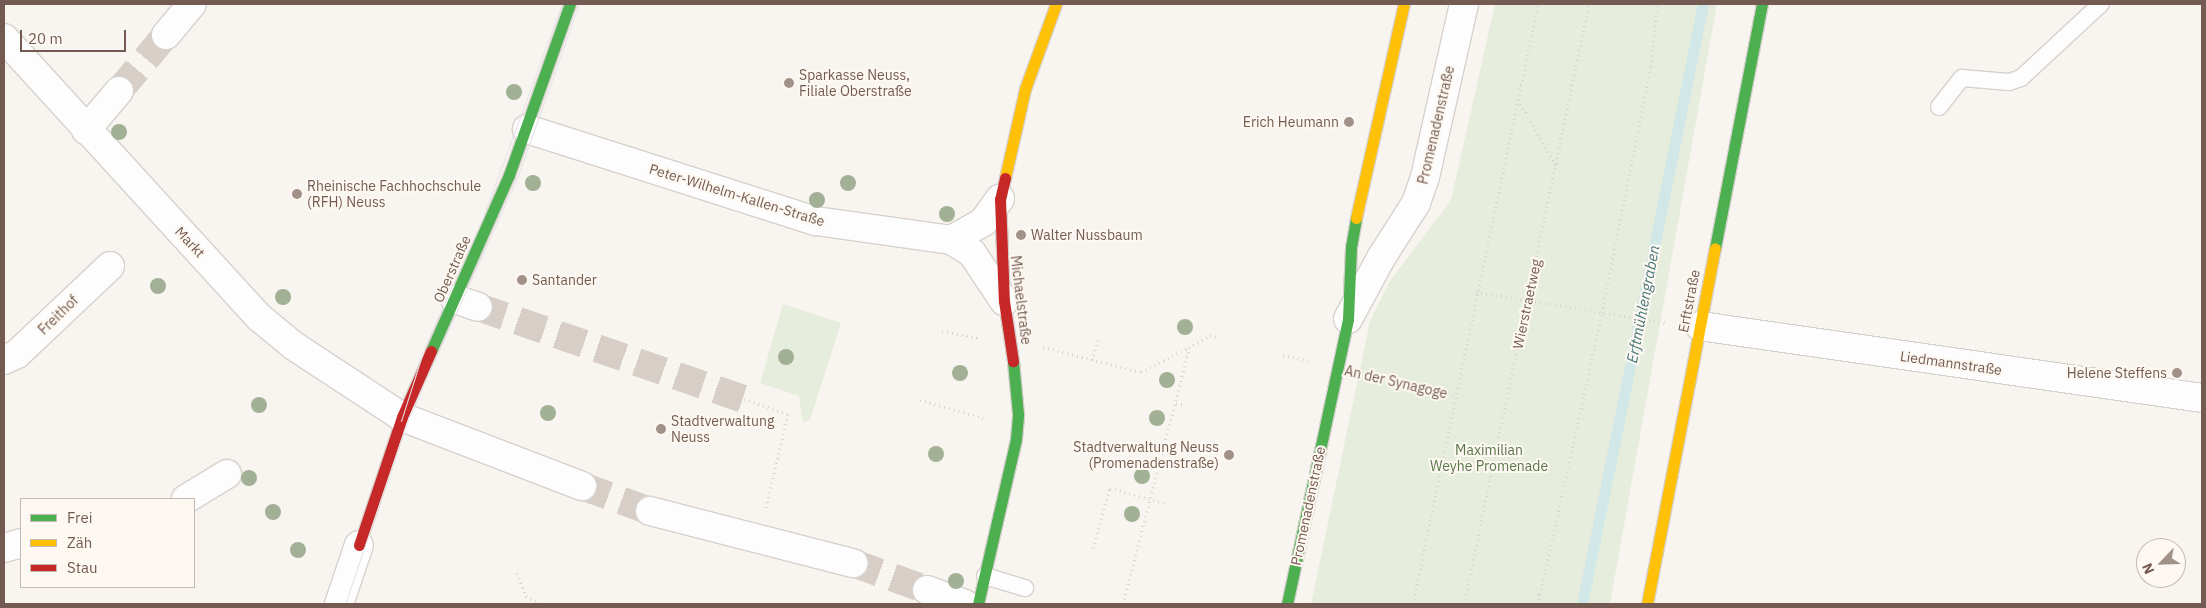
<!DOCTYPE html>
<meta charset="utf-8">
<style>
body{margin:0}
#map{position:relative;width:2206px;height:608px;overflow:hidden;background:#f8f4f0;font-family:"IBM Plex Sans",sans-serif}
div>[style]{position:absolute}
.green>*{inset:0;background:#e7eddc}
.stream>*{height:11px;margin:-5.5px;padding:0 5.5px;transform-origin:5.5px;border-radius:5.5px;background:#d2e7e7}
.street-tunnel>*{height:28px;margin-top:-14px;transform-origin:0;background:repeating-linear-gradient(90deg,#d7cec8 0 28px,transparent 0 42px)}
.path>*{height:3px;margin-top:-1.5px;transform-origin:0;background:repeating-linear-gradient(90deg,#dad4d0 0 1px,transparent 0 5px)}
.roads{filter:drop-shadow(1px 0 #d7d1cd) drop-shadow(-1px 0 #d7d1cd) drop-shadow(0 1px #d7d1cd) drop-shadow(0 -1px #d7d1cd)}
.lane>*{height:16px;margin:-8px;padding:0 8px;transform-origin:8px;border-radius:8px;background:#fefdfd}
.street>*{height:28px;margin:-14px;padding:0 14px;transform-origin:14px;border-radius:14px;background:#fefdfd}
.fast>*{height:11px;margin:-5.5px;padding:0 5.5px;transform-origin:5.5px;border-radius:5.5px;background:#4caf50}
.slow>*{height:11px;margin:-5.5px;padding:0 5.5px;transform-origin:5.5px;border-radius:5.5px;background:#ffc107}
.jam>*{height:11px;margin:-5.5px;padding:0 5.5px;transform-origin:5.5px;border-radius:5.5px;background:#c62828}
.tram>*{height:1px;margin:-0.5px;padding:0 0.5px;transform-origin:0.5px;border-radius:0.5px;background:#e5e3e6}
.trees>*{width:16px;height:16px;margin:-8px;border-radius:50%;background:#a2b095}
.dots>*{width:14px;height:14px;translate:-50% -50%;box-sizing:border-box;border:2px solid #fdf8f2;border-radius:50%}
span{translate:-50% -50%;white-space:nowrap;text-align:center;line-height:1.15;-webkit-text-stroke:4px #fdf8f2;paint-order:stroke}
.poi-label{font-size:14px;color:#745b51}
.left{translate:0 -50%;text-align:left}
.right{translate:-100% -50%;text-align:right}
.street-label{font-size:14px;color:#745b51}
.park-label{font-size:14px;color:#5b784a}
.water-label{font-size:15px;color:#49797d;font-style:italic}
.frame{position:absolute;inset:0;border:5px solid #745b51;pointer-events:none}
.legend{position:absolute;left:20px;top:498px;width:175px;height:90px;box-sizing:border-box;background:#fdf8f2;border:1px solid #c6b9b2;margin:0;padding:6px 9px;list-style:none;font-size:15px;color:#745b51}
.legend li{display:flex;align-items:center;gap:10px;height:25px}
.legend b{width:25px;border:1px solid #c6b9b2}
.north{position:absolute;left:2136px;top:538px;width:50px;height:50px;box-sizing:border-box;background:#fdf8f2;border:1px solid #c6b9b2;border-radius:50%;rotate:246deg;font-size:14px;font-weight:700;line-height:20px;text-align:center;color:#745b51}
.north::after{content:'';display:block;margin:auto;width:18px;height:22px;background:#a29189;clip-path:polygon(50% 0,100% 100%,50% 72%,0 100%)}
.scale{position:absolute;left:20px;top:30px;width:106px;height:22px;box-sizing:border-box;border:2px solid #745b51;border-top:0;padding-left:6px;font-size:15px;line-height:18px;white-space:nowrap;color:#745b51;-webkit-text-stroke:4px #fdf8f2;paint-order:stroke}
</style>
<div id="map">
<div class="green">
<i style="clip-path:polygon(1495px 4px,1717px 4px,1610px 604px,1311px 604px,1370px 321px,1390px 281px,1451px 200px)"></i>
<i style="clip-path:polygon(783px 304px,841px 323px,810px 420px,803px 422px,799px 396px,760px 383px)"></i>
</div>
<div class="stream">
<i style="left:1582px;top:604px;width:612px;rotate:-78.6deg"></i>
</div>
<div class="street-tunnel">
<i style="left:119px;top:91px;width:73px;rotate:-50deg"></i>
<i style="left:478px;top:307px;width:281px;rotate:19.1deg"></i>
<i style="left:582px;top:486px;width:72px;rotate:20.2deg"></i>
<i style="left:853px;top:563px;width:79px;rotate:20deg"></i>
</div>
<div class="path">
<i style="left:1518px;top:99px;width:77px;rotate:60.4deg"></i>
<i style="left:1476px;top:292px;width:194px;rotate:9.2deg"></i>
<i style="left:942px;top:331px;width:37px;rotate:11deg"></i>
<i style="left:1043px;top:347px;width:101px;rotate:14.3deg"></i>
<i style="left:1141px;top:372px;width:53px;rotate:-27.1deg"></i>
<i style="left:1283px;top:355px;width:26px;rotate:13deg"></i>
<i style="left:1092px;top:360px;width:24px;rotate:-73deg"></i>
<i style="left:1370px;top:375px;width:86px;rotate:13.4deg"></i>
<i style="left:744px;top:399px;width:46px;rotate:18.8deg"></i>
<i style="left:788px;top:414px;width:97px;rotate:103.2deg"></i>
<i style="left:920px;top:400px;width:66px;rotate:15.7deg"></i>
<i style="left:1176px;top:403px;width:10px;rotate:11deg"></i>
<i style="left:1093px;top:548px;width:62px;rotate:-74.2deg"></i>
<i style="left:1110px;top:488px;width:56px;rotate:15.5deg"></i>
<i style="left:517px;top:573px;width:25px;rotate:69deg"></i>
<i style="left:526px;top:596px;width:17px;rotate:28deg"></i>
<i style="left:1123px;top:604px;width:264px;rotate:-75.5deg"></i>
<i style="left:1189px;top:348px;width:25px;rotate:-32deg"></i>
<i style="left:1210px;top:335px;width:9px;rotate:21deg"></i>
<i style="left:1413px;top:604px;width:613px;rotate:-78.23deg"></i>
<i style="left:1464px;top:604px;width:613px;rotate:-78.23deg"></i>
<i style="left:1534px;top:604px;width:14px;rotate:-65deg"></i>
<i style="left:1538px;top:604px;width:298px;rotate:-77.6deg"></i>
<i style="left:1602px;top:313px;width:252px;rotate:-78.8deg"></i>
<i style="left:1651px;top:66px;width:62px;rotate:-84.5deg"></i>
</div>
<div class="roads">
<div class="lane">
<i style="left:1939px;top:107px;width:37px;rotate:-52deg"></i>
<i style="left:1962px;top:78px;width:47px;rotate:4.9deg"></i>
<i style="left:2009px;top:82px;width:13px;rotate:-18deg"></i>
<i style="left:2021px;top:78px;width:109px;rotate:-42.8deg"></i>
<i style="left:985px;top:576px;width:42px;rotate:16.7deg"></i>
</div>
<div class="street">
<i style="left:166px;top:35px;width:40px;rotate:-50deg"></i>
<i style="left:4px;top:38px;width:379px;rotate:47.6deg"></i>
<i style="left:260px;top:318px;width:44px;rotate:39.5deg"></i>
<i style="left:294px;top:346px;width:129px;rotate:33.3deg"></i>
<i style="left:402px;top:417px;width:193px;rotate:21deg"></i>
<i style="left:527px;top:129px;width:303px;rotate:17.7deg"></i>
<i style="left:816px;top:221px;width:136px;rotate:8deg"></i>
<i style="left:951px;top:240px;width:25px;rotate:32deg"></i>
<i style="left:972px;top:253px;width:58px;rotate:56.3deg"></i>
<i style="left:86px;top:130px;width:51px;rotate:-49.8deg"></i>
<i style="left:951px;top:240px;width:37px;rotate:-29deg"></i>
<i style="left:983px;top:222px;width:29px;rotate:-54deg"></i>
<i style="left:455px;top:299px;width:24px;rotate:19deg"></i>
<i style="left:1348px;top:319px;width:69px;rotate:-61.6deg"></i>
<i style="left:1381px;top:258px;width:65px;rotate:-57.5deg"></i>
<i style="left:1416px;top:203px;width:28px;rotate:-71deg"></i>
<i style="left:1425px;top:177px;width:177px;rotate:-77.3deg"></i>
<i style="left:1700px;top:326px;width:507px;rotate:8.16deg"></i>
<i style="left:4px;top:360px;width:14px;rotate:-25deg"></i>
<i style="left:17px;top:354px;width:128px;rotate:-43.4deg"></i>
<i style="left:186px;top:499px;width:48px;rotate:-31.4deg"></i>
<i style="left:650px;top:511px;width:210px;rotate:14.4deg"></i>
<i style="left:4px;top:548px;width:18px;rotate:-16deg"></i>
<i style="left:927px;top:590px;width:40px;rotate:20.2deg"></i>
<i style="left:339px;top:604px;width:62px;rotate:-71.3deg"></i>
</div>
<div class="fast">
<i style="left:1715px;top:248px;width:248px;rotate:-79.1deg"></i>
<i style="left:431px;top:351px;width:193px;rotate:-66.1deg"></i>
<i style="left:509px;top:175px;width:182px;rotate:-70.4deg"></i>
<i style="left:978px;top:604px;width:169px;rotate:-77deg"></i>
<i style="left:1016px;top:439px;width:25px;rotate:-85deg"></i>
<i style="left:1018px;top:414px;width:53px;rotate:-95.4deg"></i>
<i style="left:1287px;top:604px;width:291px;rotate:-77.9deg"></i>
<i style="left:1348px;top:319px;width:72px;rotate:-87.6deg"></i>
<i style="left:1351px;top:247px;width:29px;rotate:-80deg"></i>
</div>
<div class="slow">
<i style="left:1005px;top:178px;width:91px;rotate:-77.3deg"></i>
<i style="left:1025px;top:89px;width:90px;rotate:-70deg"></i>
<i style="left:1356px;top:218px;width:219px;rotate:-77.4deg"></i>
<i style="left:1647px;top:604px;width:362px;rotate:-79.2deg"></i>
</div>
<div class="jam">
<i style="left:1005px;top:178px;width:22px;rotate:103deg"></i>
<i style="left:1000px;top:199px;width:102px;rotate:87.8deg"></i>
<i style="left:1004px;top:301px;width:61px;rotate:81.5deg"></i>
<i style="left:359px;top:545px;width:135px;rotate:-71.4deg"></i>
<i style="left:402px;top:417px;width:72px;rotate:-66.3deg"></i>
</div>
</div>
<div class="tram">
<i style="left:401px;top:421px;width:79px;rotate:-72.3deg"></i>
<i style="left:425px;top:346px;width:141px;rotate:-65.8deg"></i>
<i style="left:483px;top:217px;width:227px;rotate:-69.7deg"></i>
<i style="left:345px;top:604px;width:195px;rotate:-71.2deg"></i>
<i style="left:408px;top:419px;width:265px;rotate:-65.7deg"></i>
<i style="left:517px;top:178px;width:185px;rotate:-70.4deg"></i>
</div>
<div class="trees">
<i style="left:514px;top:92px"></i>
<i style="left:119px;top:132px"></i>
<i style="left:533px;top:183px"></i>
<i style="left:848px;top:183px"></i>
<i style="left:817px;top:200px"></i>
<i style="left:947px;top:214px"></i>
<i style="left:158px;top:286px"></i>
<i style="left:283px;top:297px"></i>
<i style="left:1185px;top:327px"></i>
<i style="left:786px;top:357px"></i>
<i style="left:960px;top:373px"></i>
<i style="left:1167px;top:380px"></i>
<i style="left:259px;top:405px"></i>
<i style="left:548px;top:413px"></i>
<i style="left:1157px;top:418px"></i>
<i style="left:936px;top:454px"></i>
<i style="left:1142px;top:476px"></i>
<i style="left:249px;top:478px"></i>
<i style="left:273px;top:512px"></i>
<i style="left:1132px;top:514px"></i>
<i style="left:298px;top:550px"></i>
<i style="left:956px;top:581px"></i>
</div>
<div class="dots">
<i style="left:789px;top:83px;background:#a29189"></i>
<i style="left:1349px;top:122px;background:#a29189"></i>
<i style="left:297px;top:194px;background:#a29189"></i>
<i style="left:1021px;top:235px;background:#a29189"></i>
<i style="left:522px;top:280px;background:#a29189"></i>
<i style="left:2177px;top:373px;background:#a29189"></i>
<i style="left:661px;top:429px;background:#a29189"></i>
<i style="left:1229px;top:455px;background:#a29189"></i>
</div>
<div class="poi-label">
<span class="left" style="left:799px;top:83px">Sparkasse Neuss,<br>Filiale Oberstraße</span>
<span class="right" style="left:1339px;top:122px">Erich Heumann</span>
<span class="left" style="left:307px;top:194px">Rheinische Fachhochschule<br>(RFH) Neuss</span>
<span class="left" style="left:1031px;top:235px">Walter Nussbaum</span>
<span class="left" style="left:532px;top:280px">Santander</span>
<span class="right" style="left:2167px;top:373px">Helene Steffens</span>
<span class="left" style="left:671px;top:429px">Stadtverwaltung<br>Neuss</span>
<span class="right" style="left:1219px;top:455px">Stadtverwaltung Neuss<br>(Promenadenstraße)</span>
</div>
<div class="street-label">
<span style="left:1436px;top:125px;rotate:-77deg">Promenadenstraße</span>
<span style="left:737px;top:195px;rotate:17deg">Peter-Wilhelm-Kallen-Straße</span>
<span style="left:190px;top:242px;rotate:47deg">Markt</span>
<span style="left:452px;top:269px;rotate:-66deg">Oberstraße</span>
<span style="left:1021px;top:300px;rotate:83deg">Michaelstraße</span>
<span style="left:1689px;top:301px;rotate:-79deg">Erftstraße</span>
<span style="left:1527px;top:304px;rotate:-78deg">Wierstraetweg</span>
<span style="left:58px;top:315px;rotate:-44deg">Freithof</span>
<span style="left:1951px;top:363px;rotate:8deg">Liedmannstraße</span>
<span style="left:1396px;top:382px;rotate:13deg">An der Synagoge</span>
<span style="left:1308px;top:506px;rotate:-78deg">Promenadenstraße</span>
</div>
<div class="park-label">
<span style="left:1489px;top:458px">Maximilian<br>Weyhe Promenade</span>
</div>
<div class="water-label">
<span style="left:1643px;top:304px;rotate:-79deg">Erftmühlengraben</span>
</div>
<div class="frame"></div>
<ul class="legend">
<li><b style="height:6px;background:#4caf50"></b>Frei</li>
<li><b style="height:6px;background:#ffc107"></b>Zäh</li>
<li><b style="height:6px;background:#c62828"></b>Stau</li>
</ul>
<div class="north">N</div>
<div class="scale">20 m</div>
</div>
